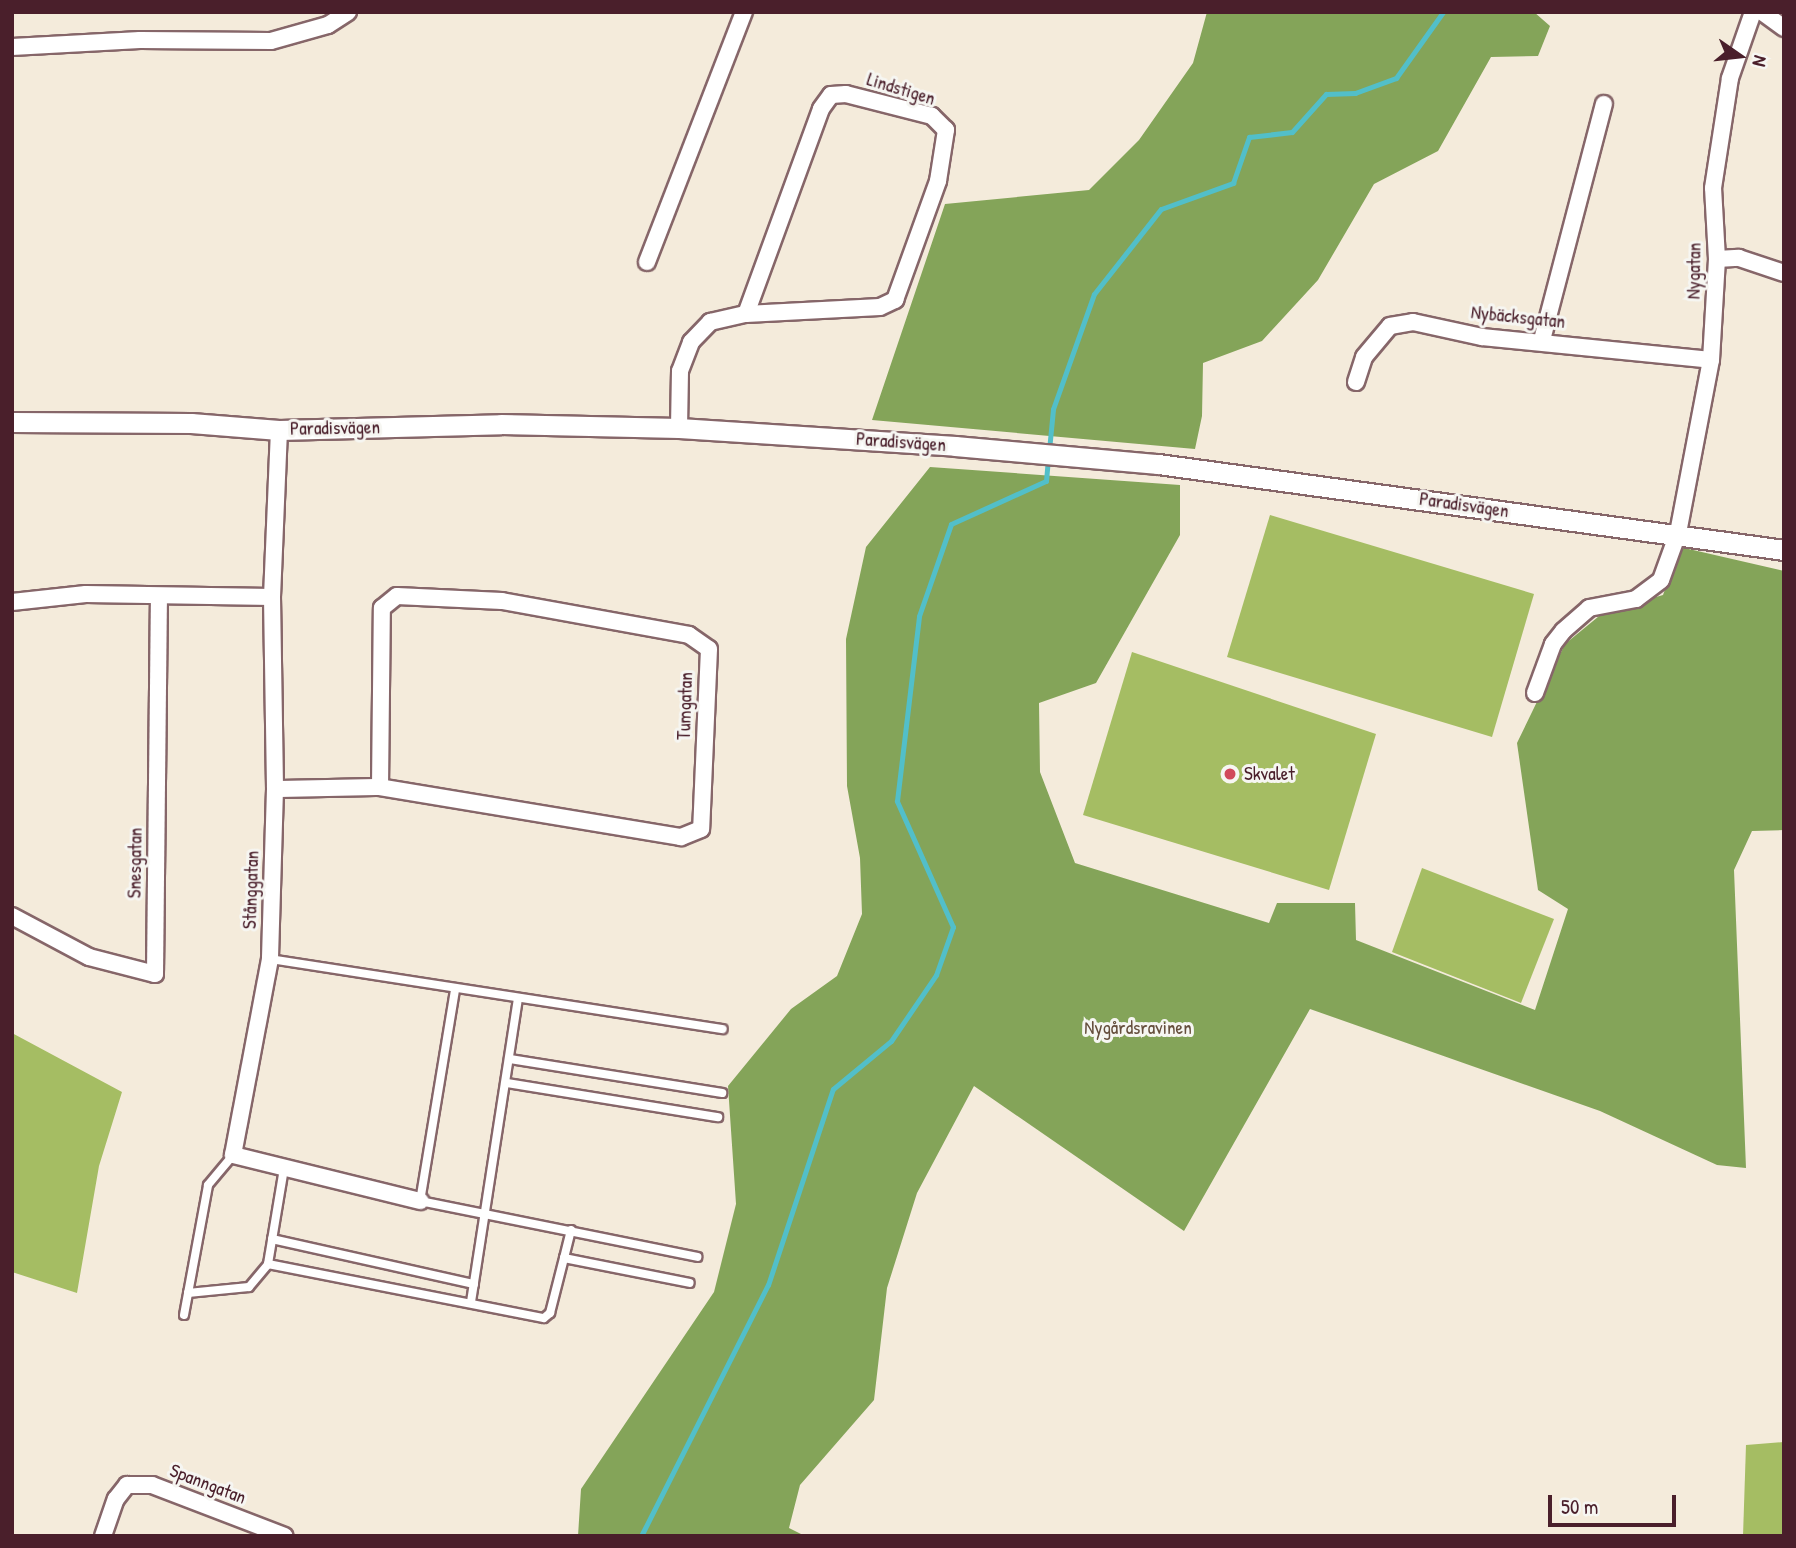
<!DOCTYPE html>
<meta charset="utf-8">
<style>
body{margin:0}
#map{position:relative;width:1796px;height:1548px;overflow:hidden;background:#f4ebdb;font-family:"Patrick Hand",sans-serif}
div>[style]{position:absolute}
.green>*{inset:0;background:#a5bd63}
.forest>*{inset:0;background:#84a459}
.stream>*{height:5px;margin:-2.5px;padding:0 2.5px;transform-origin:2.5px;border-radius:2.5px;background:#52bfc9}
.roads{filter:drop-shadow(2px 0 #866669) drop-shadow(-2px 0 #866669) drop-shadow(0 2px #866669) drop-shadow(0 -2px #866669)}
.service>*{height:8px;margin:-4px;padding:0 4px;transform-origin:4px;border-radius:4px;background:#fff}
.minor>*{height:16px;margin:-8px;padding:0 8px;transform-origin:8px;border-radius:8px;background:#fff}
.tertiary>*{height:19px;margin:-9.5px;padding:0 9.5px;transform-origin:9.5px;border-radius:9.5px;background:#fff}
.dots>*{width:19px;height:19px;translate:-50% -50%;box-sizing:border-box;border:4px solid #f6f6f2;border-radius:50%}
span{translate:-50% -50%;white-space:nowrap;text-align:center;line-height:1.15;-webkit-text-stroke:6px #f6f6f2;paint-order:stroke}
.street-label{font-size:19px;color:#4a1f2b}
.poi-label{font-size:19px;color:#4a1f2b}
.left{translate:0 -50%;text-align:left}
.park-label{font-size:19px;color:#654e3c}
.frame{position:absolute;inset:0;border:14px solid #4a1f2b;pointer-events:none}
.north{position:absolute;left:1705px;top:21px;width:70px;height:70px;-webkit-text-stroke:5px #f6f6f2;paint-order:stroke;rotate:104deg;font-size:19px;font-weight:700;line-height:28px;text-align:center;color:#4a1f2b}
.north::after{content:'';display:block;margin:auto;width:24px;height:32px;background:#4a1f2b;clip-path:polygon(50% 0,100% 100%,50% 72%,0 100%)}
.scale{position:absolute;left:1548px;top:1495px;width:128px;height:32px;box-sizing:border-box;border:4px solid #4a1f2b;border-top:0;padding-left:9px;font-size:21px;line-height:24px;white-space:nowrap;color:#4a1f2b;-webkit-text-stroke:5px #f6f6f2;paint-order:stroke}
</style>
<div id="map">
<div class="green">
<i style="clip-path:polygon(1270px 515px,1534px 594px,1492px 737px,1227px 657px)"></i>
<i style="clip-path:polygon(1132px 652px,1376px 734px,1329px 890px,1083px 815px)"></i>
<i style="clip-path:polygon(1422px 868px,1554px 919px,1521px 1003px,1392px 952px)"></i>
<i style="clip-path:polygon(12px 1033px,122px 1092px,99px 1166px,77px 1293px,12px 1272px)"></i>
<i style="clip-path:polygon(1784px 1442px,1784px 1536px,1743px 1536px,1746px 1445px)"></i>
</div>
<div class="forest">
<i style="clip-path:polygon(1207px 12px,1534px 12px,1550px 26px,1538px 56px,1491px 57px,1438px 151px,1374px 184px,1318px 280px,1262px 341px,1203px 363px,1202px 416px,1195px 449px,872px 420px,945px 204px,1089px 190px,1139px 140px,1193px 63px)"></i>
<i style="clip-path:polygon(930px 467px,1180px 485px,1180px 535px,1096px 683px,1039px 703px,1040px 772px,1075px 863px,1269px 923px,1277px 903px,1355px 903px,1356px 940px,1535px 1010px,1568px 909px,1538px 890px,1517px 743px,1565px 644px,1604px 612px,1663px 595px,1680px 547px,1784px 571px,1784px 830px,1752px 831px,1734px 870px,1746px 1168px,1717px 1165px,1600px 1111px,1310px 1009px,1184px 1231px,974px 1086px,917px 1193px,887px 1288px,874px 1400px,800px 1485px,789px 1528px,805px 1536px,578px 1536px,581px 1489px,714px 1292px,736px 1204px,728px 1086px,791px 1009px,837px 976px,862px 914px,860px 858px,847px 786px,846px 639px,866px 547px)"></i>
</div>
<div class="stream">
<i style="left:1049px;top:450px;width:41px;rotate:-84.4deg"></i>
<i style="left:1053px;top:409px;width:122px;rotate:-70.4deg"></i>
<i style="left:1094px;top:294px;width:108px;rotate:-51.8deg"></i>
<i style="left:1161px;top:209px;width:77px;rotate:-19.9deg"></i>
<i style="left:1233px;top:183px;width:49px;rotate:-70.8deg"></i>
<i style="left:1249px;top:137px;width:43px;rotate:-6.6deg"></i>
<i style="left:1292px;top:132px;width:51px;rotate:-48.2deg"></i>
<i style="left:1326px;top:94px;width:29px;rotate:-2deg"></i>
<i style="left:1355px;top:93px;width:44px;rotate:-20.1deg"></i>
<i style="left:1396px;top:78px;width:81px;rotate:-54.5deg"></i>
<i style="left:641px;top:1536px;width:281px;rotate:-63.2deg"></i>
<i style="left:768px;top:1285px;width:206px;rotate:-71.7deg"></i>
<i style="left:833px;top:1089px;width:75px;rotate:-39.6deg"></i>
<i style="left:891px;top:1041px;width:80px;rotate:-55.7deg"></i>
<i style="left:936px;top:975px;width:51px;rotate:-70.5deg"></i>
<i style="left:953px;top:927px;width:138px;rotate:-114deg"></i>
<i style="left:897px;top:801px;width:186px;rotate:-83.2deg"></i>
<i style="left:919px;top:616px;width:97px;rotate:-70.8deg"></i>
<i style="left:951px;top:524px;width:104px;rotate:-24.4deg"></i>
<i style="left:1046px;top:481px;width:21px;rotate:-85deg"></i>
</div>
<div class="roads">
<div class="service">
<i style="left:270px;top:959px;width:458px;rotate:8.8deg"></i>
<i style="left:455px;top:990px;width:214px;rotate:99.4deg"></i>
<i style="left:420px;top:1201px;width:283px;rotate:11.4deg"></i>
<i style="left:510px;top:1059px;width:215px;rotate:9.1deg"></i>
<i style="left:507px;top:1083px;width:214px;rotate:9.2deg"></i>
<i style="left:571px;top:1230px;width:29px;rotate:104deg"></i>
<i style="left:564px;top:1258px;width:128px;rotate:11.2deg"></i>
<i style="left:272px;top:1239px;width:207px;rotate:12.6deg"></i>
<i style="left:268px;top:1264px;width:97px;rotate:-80.5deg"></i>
<i style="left:188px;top:1293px;width:61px;rotate:-5.6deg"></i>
<i style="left:249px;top:1287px;width:30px;rotate:-50deg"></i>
<i style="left:268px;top:1264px;width:281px;rotate:11.1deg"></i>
<i style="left:544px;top:1318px;width:8px;rotate:-40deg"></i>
<i style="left:550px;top:1313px;width:57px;rotate:-75.7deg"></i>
<i style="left:471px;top:1302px;width:307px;rotate:-81.2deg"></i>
<i style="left:184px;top:1315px;width:132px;rotate:-79.5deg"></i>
<i style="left:208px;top:1185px;width:39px;rotate:-50deg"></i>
</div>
<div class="minor">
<i style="left:1762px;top:12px;width:27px;rotate:36deg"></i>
<i style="left:12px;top:47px;width:128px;rotate:-3.1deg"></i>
<i style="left:140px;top:40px;width:131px;rotate:0.4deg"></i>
<i style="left:271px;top:41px;width:59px;rotate:-15.7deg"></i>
<i style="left:328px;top:25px;width:24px;rotate:-33deg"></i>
<i style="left:1717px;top:259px;width:22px;rotate:-3deg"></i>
<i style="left:1739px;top:258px;width:47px;rotate:18.4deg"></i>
<i style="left:647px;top:262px;width:268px;rotate:-68.8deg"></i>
<i style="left:1542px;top:340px;width:244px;rotate:-75.3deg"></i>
<i style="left:1356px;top:382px;width:26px;rotate:-72deg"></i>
<i style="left:1364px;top:357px;width:40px;rotate:-50deg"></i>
<i style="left:1390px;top:326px;width:23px;rotate:-10deg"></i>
<i style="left:1413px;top:322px;width:71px;rotate:12.3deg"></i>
<i style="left:1482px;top:337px;width:230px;rotate:5.7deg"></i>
<i style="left:679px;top:428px;width:57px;rotate:-89deg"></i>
<i style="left:680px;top:371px;width:31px;rotate:-69deg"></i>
<i style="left:691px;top:342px;width:28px;rotate:-46deg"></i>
<i style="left:710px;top:322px;width:37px;rotate:-13deg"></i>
<i style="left:746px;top:314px;width:134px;rotate:-3deg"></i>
<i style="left:880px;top:307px;width:17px;rotate:-25deg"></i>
<i style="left:895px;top:300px;width:127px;rotate:-70.1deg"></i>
<i style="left:938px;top:181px;width:52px;rotate:-81.1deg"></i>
<i style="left:946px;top:130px;width:20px;rotate:-135deg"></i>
<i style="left:932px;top:116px;width:89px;rotate:-165.7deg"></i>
<i style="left:846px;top:94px;width:15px;rotate:176deg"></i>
<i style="left:831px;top:95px;width:17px;rotate:126deg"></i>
<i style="left:821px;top:109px;width:218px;rotate:110.1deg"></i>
<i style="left:279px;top:430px;width:167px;rotate:92.4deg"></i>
<i style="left:272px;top:597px;width:192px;rotate:89.1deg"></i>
<i style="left:275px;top:789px;width:170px;rotate:91.7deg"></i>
<i style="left:270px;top:959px;width:199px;rotate:100.7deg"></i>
<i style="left:233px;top:1155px;width:193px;rotate:13.8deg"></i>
<i style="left:12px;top:602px;width:74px;rotate:-6.2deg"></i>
<i style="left:86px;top:594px;width:186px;rotate:0.9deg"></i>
<i style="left:1535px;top:693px;width:52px;rotate:-69.8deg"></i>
<i style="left:1553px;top:644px;width:16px;rotate:-52deg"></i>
<i style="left:1563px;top:631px;width:35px;rotate:-41deg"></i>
<i style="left:1589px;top:608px;width:48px;rotate:-10.8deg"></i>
<i style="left:1636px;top:599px;width:31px;rotate:-37deg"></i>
<i style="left:1661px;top:580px;width:50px;rotate:-70.1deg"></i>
<i style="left:1678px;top:533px;width:176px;rotate:-79.2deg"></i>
<i style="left:1711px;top:360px;width:101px;rotate:-86.6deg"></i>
<i style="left:1717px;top:259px;width:71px;rotate:-93.2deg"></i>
<i style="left:1713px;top:188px;width:111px;rotate:-81.2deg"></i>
<i style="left:1730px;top:78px;width:70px;rotate:-70.8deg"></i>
<i style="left:275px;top:789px;width:105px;rotate:-1.1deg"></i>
<i style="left:380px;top:787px;width:179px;rotate:-89.4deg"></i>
<i style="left:382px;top:608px;width:19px;rotate:-39deg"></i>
<i style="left:397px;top:596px;width:105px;rotate:2.7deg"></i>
<i style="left:502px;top:601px;width:190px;rotate:10.3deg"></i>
<i style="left:689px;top:635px;width:24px;rotate:35deg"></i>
<i style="left:709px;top:649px;width:180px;rotate:92.5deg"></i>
<i style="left:701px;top:829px;width:22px;rotate:158deg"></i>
<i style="left:681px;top:837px;width:305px;rotate:-170.6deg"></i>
<i style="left:12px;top:916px;width:87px;rotate:28deg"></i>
<i style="left:89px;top:957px;width:68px;rotate:14.4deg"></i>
<i style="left:155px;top:974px;width:377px;rotate:-89.4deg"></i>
<i style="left:103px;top:1536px;width:39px;rotate:-71deg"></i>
<i style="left:116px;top:1499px;width:18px;rotate:-52deg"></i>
<i style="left:127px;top:1485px;width:25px"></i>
<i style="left:152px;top:1485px;width:142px;rotate:21deg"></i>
</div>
<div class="tertiary">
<i style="left:12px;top:422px;width:179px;rotate:0.3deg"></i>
<i style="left:191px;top:423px;width:88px;rotate:4.5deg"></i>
<i style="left:279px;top:430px;width:222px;rotate:-1.5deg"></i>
<i style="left:501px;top:424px;width:178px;rotate:1.3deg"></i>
<i style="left:679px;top:428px;width:277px;rotate:3.7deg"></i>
<i style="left:955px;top:446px;width:204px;rotate:5.1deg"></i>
<i style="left:1158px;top:464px;width:632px;rotate:7.82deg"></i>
</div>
</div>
<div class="dots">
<i style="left:1230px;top:774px;background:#d1495b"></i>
</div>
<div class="street-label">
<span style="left:901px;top:89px;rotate:17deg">Lindstigen</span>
<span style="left:1694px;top:271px;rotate:-89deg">Nygatan</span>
<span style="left:1518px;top:317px;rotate:6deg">Nybäcksgatan</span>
<span style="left:335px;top:428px;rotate:-1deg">Paradisvägen</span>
<span style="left:901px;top:442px;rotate:4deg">Paradisvägen</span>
<span style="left:1464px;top:505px;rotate:8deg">Paradisvägen</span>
<span style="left:685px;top:706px;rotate:-88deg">Tumgatan</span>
<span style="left:135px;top:863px;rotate:-89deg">Snesgatan</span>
<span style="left:251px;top:890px;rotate:-88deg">Stånggatan</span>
<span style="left:208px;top:1484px;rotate:21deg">Spanngatan</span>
</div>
<div class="poi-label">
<span class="left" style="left:1244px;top:774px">Skvalet</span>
</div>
<div class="park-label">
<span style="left:1138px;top:1028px">Nygårdsravinen</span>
</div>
<div class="frame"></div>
<div class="north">N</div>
<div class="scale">50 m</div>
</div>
